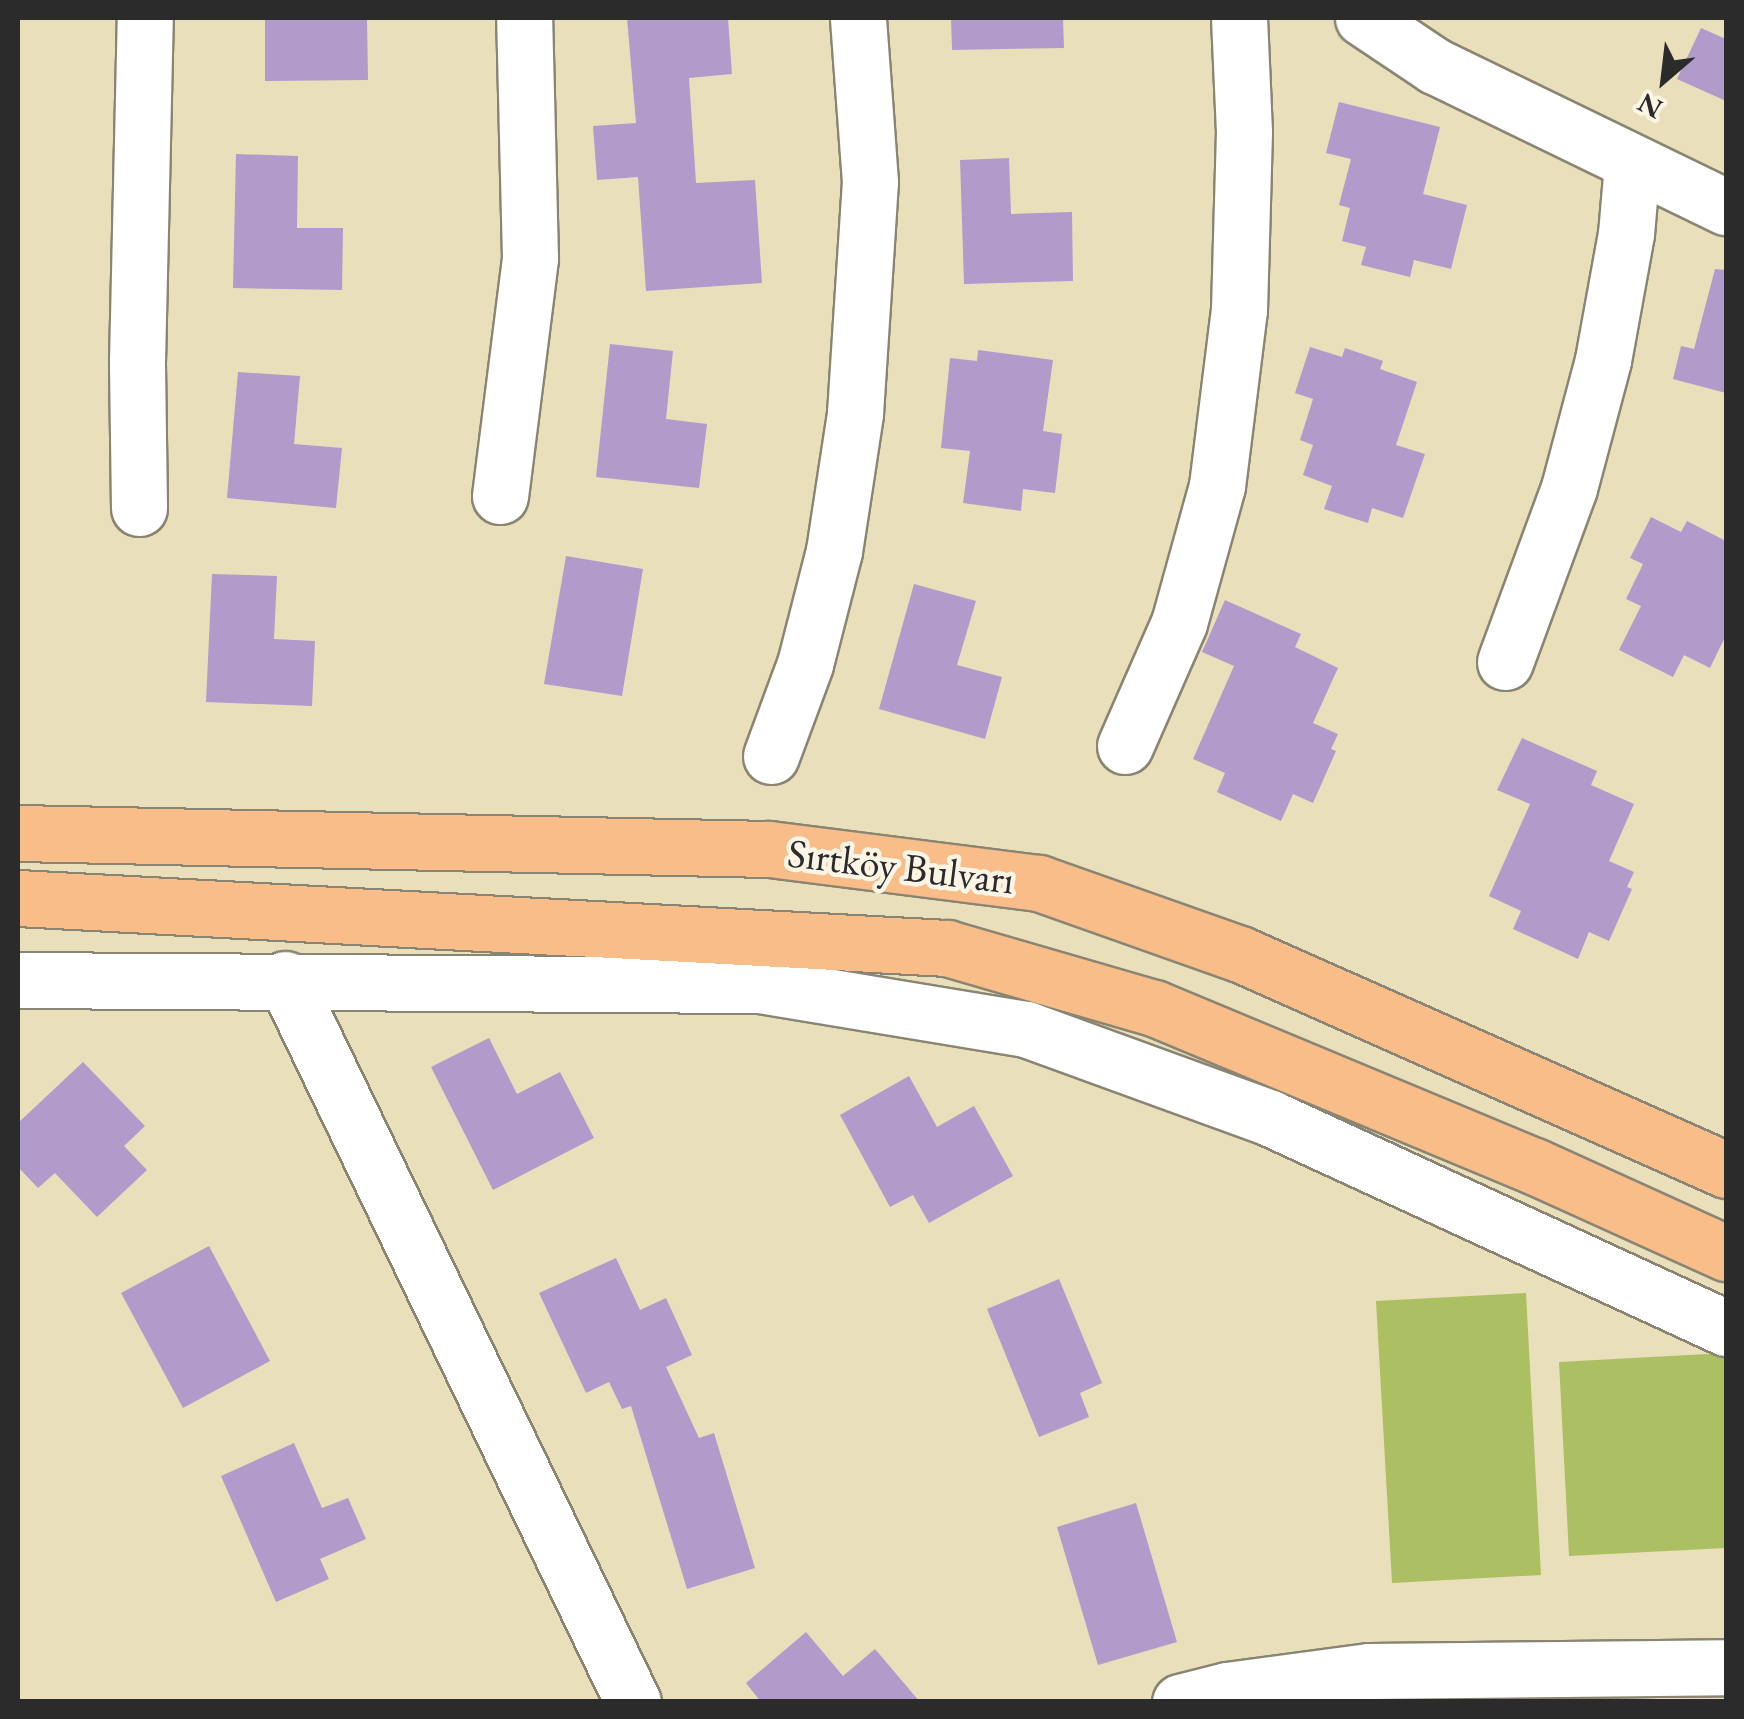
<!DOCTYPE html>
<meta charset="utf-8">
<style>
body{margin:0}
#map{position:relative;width:1744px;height:1719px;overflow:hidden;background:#eadfbb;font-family:"EB Garamond",serif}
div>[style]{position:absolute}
.green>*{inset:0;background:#acbf63}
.building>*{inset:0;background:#b09bcb}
.roads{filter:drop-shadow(2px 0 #8a8573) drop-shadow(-2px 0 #8a8573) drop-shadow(0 2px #8a8573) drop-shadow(0 -2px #8a8573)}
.minor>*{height:55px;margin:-27.5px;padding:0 27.5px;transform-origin:27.5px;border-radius:27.5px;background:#fff}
.major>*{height:55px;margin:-27.5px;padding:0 27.5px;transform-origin:27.5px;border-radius:27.5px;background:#f8bd88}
span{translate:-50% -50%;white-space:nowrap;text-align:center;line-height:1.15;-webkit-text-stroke:9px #fcf5e5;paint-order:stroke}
.street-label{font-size:40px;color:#2b2b2b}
.frame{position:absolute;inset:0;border:20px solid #2b2b2b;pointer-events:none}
.north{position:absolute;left:1614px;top:30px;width:100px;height:100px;-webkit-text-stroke:8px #fcf5e5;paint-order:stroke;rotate:208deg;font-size:28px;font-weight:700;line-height:40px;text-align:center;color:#2b2b2b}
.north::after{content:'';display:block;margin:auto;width:35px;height:45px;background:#2b2b2b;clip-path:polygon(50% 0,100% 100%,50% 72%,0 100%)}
</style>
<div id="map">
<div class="green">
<i style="clip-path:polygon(1526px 1293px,1541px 1575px,1392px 1583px,1376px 1301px)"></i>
<i style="clip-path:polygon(1726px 1353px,1726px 1548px,1569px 1556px,1559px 1362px)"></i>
</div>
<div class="building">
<i style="clip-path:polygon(265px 18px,367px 18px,368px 80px,265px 81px)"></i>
<i style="clip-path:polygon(627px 18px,728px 18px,732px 74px,689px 78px,696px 183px,755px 180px,762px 283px,646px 291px,638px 177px,597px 180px,593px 126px,636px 123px)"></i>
<i style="clip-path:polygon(951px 18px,1063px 18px,1064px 48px,952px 50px)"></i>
<i style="clip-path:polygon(1701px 28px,1726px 39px,1726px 101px,1677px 79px)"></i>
<i style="clip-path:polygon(1339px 102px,1440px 127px,1423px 194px,1467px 205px,1451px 269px,1414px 260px,1410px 277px,1361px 265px,1366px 247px,1342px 241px,1350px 208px,1339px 205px,1351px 159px,1326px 153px)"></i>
<i style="clip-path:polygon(236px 154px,298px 156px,297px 228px,343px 228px,342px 290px,233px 288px)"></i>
<i style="clip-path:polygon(1009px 158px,1011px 214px,1072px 212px,1073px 281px,964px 284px,960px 160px)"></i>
<i style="clip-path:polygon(1715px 269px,1726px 270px,1726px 393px,1673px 379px,1681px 346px,1694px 349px)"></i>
<i style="clip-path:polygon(610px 344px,673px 351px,666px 419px,707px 424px,699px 488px,596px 477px)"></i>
<i style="clip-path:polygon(1310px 347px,1342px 357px,1345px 348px,1383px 361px,1380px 369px,1417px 382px,1396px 445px,1425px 454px,1403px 518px,1372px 508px,1368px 523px,1324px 509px,1332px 486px,1303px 475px,1313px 445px,1300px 440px,1313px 399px,1295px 393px)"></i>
<i style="clip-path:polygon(978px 350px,1053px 360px,1043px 431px,1062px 434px,1055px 493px,1023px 489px,1021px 511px,963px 503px,970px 451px,941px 448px,950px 358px,977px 361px)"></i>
<i style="clip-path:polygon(238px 372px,300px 376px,294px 444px,342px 448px,336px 508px,227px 498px)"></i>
<i style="clip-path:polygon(1651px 517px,1681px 532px,1687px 521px,1726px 541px,1726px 635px,1710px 668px,1684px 655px,1673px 677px,1619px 650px,1641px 606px,1626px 599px,1643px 564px,1630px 558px)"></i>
<i style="clip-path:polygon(566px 556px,643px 569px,622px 696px,544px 684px)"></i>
<i style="clip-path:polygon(212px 574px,277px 576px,274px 639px,315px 641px,312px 706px,206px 702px)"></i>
<i style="clip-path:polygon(914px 584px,976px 601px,957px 665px,1002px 677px,985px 739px,879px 709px)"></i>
<i style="clip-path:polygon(1225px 600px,1301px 634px,1295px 647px,1338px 668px,1313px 723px,1338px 734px,1331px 749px,1336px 751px,1313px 803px,1293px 794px,1281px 821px,1217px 792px,1225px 773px,1193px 759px,1234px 666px,1202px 652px)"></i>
<i style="clip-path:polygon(1522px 738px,1597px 771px,1591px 785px,1634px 804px,1609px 861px,1634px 872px,1627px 887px,1632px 889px,1609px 941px,1589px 932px,1578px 959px,1513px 929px,1521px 911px,1489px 896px,1530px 804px,1497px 790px)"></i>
<i style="clip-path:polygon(489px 1038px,517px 1094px,560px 1072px,594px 1138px,493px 1190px,431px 1067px)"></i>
<i style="clip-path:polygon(83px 1062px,145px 1126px,124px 1146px,147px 1170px,97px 1217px,55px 1173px,38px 1188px,18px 1167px,18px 1123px)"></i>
<i style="clip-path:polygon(909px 1076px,937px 1127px,974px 1106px,1013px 1176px,929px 1223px,913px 1195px,890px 1207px,840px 1115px)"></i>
<i style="clip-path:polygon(209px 1246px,270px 1361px,183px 1408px,121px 1293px)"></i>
<i style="clip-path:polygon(616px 1258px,640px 1310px,666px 1298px,692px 1355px,666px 1367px,699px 1438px,714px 1433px,755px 1568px,687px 1589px,631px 1406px,622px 1409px,609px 1382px,586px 1393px,539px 1293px)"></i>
<i style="clip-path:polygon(1059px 1279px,1102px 1383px,1080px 1393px,1089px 1417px,1039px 1437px,987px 1309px)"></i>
<i style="clip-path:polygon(294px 1443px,322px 1508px,348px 1498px,366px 1539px,320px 1559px,329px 1579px,276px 1602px,221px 1476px)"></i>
<i style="clip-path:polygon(1136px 1503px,1177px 1642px,1098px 1665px,1057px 1527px)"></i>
<i style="clip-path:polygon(806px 1632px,843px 1676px,875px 1649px,920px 1702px,761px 1702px,746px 1683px)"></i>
</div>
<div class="roads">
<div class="minor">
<i style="left:1363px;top:18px;width:87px;rotate:33.7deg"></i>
<i style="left:1435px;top:66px;width:323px;rotate:25.9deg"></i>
<i style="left:500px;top:496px;width:240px;rotate:-82.8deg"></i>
<i style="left:530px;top:258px;width:240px;rotate:-91.4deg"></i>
<i style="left:139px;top:508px;width:146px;rotate:-90.8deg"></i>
<i style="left:137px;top:362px;width:344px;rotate:-88.7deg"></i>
<i style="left:1505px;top:662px;width:185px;rotate:-69.8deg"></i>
<i style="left:1569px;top:488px;width:132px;rotate:-75.1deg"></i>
<i style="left:1603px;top:360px;width:128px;rotate:-79.7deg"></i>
<i style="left:1626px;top:234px;width:70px;rotate:-85.1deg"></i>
<i style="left:1125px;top:746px;width:134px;rotate:-66.3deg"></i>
<i style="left:1179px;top:623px;width:142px;rotate:-74.5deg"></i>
<i style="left:1217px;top:486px;width:177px;rotate:-82.9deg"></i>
<i style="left:1239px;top:310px;width:178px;rotate:-88.4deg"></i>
<i style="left:1244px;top:132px;width:114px;rotate:-92.5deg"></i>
<i style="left:771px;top:756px;width:98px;rotate:-69.7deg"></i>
<i style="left:805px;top:664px;width:117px;rotate:-75.6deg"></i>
<i style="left:834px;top:551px;width:140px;rotate:-81.3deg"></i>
<i style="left:855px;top:413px;width:231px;rotate:-86.3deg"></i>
<i style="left:870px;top:182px;width:164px;rotate:-94.2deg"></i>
<i style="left:285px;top:979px;width:802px;rotate:64.3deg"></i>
<i style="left:18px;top:980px;width:742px;rotate:0.39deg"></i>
<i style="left:760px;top:985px;width:270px;rotate:9.4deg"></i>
<i style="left:1026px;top:1029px;width:260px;rotate:20deg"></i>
<i style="left:1270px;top:1118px;width:502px;rotate:24.73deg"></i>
<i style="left:1180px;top:1702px;width:49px;rotate:-14.3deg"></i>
<i style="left:1227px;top:1690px;width:143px;rotate:-7.6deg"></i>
<i style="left:1369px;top:1671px;width:357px;rotate:-0.6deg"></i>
</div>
<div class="major">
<i style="left:18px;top:833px;width:751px;rotate:1.22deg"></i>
<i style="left:769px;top:849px;width:272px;rotate:7.2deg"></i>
<i style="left:1039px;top:883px;width:213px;rotate:19.5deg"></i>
<i style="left:1240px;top:954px;width:532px;rotate:23.96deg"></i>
<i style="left:18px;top:898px;width:930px;rotate:3.08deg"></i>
<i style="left:947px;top:948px;width:216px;rotate:16.2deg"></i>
<i style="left:1154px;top:1008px;width:412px;rotate:22.6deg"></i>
<i style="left:1534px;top:1166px;width:211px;rotate:24.4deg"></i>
</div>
</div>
<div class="street-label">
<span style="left:901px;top:866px;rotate:7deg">Sırtköy Bulvarı</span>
</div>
<div class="frame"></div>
<div class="north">N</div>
</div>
